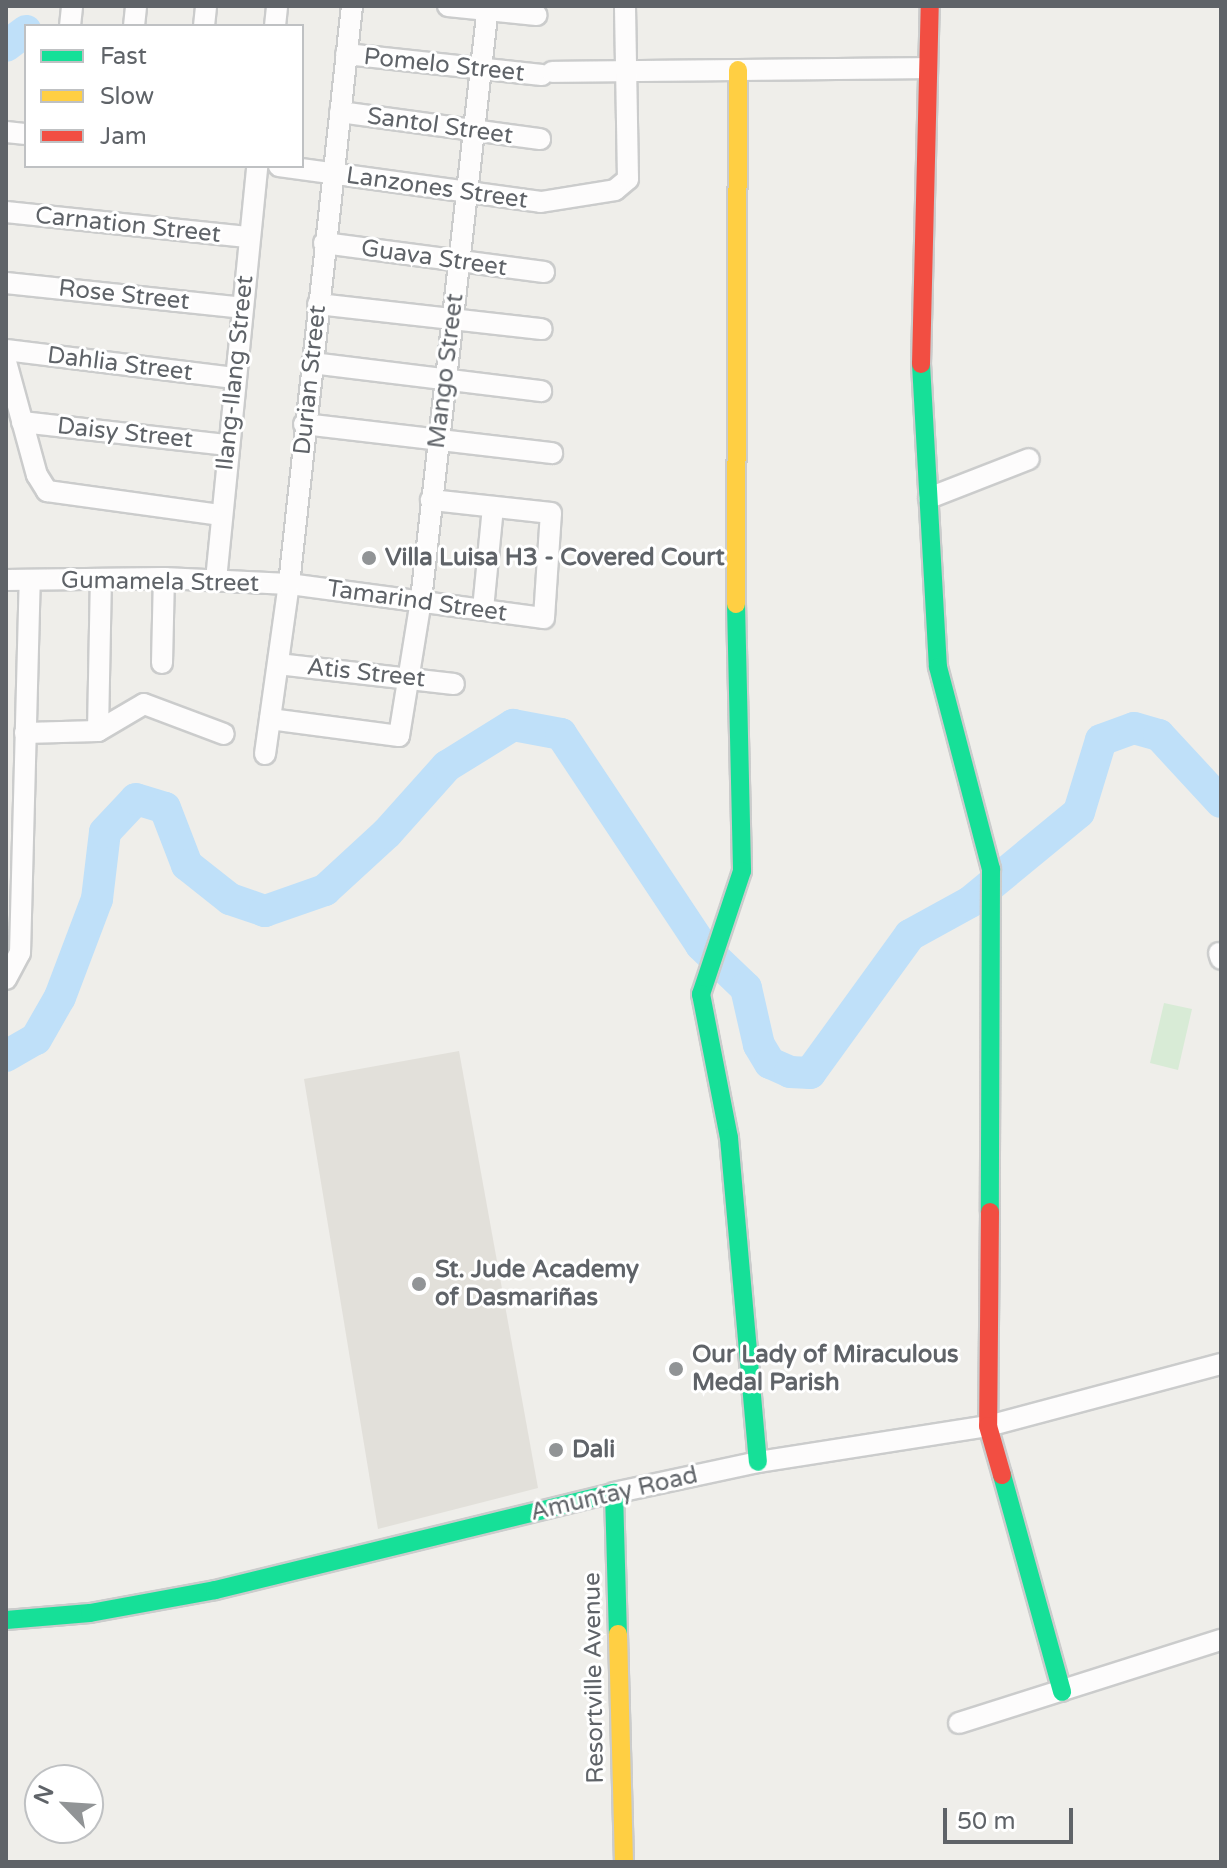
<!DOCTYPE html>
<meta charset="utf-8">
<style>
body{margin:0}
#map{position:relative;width:1227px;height:1868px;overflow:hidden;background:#efeeea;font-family:"Varela Round",sans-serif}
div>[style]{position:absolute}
.education>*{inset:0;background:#e2e0da}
.green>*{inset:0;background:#d8ebd6}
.river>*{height:32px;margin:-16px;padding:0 16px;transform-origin:16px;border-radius:16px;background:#bfe0f9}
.roads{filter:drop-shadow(2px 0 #cbcccc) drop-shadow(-2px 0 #cbcccc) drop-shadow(0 2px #cbcccc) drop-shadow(0 -2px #cbcccc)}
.street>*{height:20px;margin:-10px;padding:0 10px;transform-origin:10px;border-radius:10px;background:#fdfcfc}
.fast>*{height:18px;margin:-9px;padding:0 9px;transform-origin:9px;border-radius:9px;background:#16e098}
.slow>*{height:18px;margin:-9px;padding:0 9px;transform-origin:9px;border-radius:9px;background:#ffcf43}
.jam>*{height:18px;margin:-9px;padding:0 9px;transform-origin:9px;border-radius:9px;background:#f24e42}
.dots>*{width:22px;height:22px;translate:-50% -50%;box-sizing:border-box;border:4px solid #fff;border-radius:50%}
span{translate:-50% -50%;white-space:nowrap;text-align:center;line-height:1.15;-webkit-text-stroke:6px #fff;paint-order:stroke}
.street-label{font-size:24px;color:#5f6368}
.poi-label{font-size:24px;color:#5f6368;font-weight:700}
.left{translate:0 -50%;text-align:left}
.frame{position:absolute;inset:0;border:8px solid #5f6368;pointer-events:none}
.legend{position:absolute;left:24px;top:24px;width:280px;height:144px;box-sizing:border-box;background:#fff;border:2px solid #bfc1c3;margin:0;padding:10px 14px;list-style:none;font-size:24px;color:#5f6368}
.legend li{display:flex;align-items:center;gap:16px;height:40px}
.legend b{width:40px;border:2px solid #bfc1c3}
.north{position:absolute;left:24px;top:1764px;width:80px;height:80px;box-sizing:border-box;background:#fff;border:2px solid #bfc1c3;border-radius:50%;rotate:295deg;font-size:22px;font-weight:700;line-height:32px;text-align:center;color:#5f6368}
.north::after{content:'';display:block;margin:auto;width:28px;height:36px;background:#919496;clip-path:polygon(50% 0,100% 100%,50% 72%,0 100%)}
.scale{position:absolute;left:943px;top:1808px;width:130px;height:36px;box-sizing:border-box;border:4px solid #5f6368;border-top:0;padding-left:10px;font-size:24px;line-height:28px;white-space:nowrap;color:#5f6368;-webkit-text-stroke:6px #fff;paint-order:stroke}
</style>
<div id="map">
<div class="education">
<i style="clip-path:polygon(459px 1051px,538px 1488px,378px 1529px,304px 1079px)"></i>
</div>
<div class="green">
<i style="clip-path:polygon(1164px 1003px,1192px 1009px,1178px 1070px,1150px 1063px)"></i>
</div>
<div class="river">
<i style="left:6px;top:46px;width:25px;rotate:-37deg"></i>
<i style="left:6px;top:1056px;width:34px;rotate:-30deg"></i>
<i style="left:36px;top:1039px;width:48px;rotate:-60.3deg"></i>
<i style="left:60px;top:997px;width:105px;rotate:-69.3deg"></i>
<i style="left:97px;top:899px;width:67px;rotate:-83.2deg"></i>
<i style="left:105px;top:832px;width:45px;rotate:-46.8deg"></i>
<i style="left:136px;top:799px;width:30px;rotate:17deg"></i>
<i style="left:165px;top:808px;width:61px;rotate:68.9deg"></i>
<i style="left:187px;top:865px;width:55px;rotate:38.3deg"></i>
<i style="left:230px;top:899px;width:37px;rotate:19deg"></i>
<i style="left:265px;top:911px;width:64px;rotate:-19.3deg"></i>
<i style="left:325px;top:890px;width:84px;rotate:-42.6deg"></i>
<i style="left:387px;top:833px;width:90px;rotate:-48.2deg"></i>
<i style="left:447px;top:766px;width:78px;rotate:-31.8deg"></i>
<i style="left:513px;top:725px;width:49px;rotate:10.6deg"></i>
<i style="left:561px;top:734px;width:253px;rotate:56.4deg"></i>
<i style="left:701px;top:945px;width:62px;rotate:43.7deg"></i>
<i style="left:746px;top:988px;width:58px;rotate:77.2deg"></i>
<i style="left:759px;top:1045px;width:21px;rotate:59deg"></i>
<i style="left:770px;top:1063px;width:22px;rotate:24deg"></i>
<i style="left:790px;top:1072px;width:20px;rotate:3deg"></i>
<i style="left:810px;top:1073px;width:170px;rotate:-54.1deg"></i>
<i style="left:910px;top:935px;width:68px;rotate:-28.8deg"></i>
<i style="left:970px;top:902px;width:141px;rotate:-39.5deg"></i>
<i style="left:1079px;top:812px;width:75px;rotate:-73deg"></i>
<i style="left:1101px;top:740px;width:35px;rotate:-20deg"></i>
<i style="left:1134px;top:728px;width:26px;rotate:16deg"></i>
<i style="left:1159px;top:735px;width:91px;rotate:47.2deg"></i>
</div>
<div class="roads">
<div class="street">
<i style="left:448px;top:6px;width:89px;rotate:5.8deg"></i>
<i style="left:70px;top:26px;width:20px;rotate:-84deg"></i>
<i style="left:134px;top:26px;width:20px;rotate:-84deg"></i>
<i style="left:204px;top:26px;width:20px;rotate:-84deg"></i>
<i style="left:275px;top:26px;width:20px;rotate:-84deg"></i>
<i style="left:346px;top:54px;width:197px;rotate:6.1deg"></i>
<i style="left:552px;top:72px;width:373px;rotate:-0.6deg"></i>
<i style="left:340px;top:112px;width:202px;rotate:7.7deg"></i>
<i style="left:6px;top:132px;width:20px;rotate:6deg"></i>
<i style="left:279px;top:166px;width:264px;rotate:7.8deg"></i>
<i style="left:541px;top:202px;width:75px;rotate:-9.2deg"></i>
<i style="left:615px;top:190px;width:17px;rotate:-40deg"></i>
<i style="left:628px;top:179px;width:173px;rotate:-91deg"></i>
<i style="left:6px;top:212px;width:245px;rotate:5.9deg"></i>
<i style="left:324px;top:243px;width:222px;rotate:7.5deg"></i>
<i style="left:6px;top:283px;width:237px;rotate:6deg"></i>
<i style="left:318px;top:304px;width:225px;rotate:6.4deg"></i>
<i style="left:6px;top:350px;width:230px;rotate:7deg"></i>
<i style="left:6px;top:362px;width:117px;rotate:74.7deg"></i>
<i style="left:37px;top:475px;width:19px;rotate:58deg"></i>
<i style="left:47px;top:491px;width:174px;rotate:7.9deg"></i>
<i style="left:312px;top:363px;width:231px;rotate:7deg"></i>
<i style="left:22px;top:422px;width:207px;rotate:6.4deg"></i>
<i style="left:304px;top:424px;width:250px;rotate:6.7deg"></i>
<i style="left:929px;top:498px;width:107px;rotate:-21.3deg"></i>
<i style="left:6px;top:580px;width:158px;rotate:-0.7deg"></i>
<i style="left:164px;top:578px;width:125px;rotate:2.7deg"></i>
<i style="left:289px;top:584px;width:257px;rotate:7.6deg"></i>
<i style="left:544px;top:618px;width:105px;rotate:-86.2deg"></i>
<i style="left:551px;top:513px;width:121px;rotate:-173.8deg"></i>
<i style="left:216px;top:580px;width:416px;rotate:-84.3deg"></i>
<i style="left:483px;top:609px;width:102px;rotate:-84.4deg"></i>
<i style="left:162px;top:663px;width:85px;rotate:-88.7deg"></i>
<i style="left:278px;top:664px;width:177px;rotate:6.5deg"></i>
<i style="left:270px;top:719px;width:130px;rotate:7.5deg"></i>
<i style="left:399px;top:736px;width:138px;rotate:-80.8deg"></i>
<i style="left:421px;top:600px;width:598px;rotate:-83.56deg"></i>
<i style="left:98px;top:731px;width:151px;rotate:-88.9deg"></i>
<i style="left:25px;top:733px;width:73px;rotate:-1.6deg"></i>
<i style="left:98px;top:731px;width:53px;rotate:-30.4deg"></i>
<i style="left:144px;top:704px;width:85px;rotate:20.6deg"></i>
<i style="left:265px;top:754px;width:172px;rotate:-82deg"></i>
<i style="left:289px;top:584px;width:581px;rotate:-83.78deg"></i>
<i style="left:1219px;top:953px;width:6px;rotate:72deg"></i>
<i style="left:6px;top:979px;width:30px;rotate:-62deg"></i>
<i style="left:20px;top:953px;width:373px;rotate:-88.5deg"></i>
<i style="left:614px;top:1493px;width:147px;rotate:-12.1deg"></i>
<i style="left:758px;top:1462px;width:233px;rotate:-8.9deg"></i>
<i style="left:988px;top:1426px;width:241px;rotate:-14.9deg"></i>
<i style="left:959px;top:1723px;width:275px;rotate:-17.6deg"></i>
</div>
<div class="fast">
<i style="left:921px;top:364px;width:303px;rotate:86.8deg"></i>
<i style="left:938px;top:667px;width:209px;rotate:75.3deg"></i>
<i style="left:991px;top:869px;width:343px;rotate:90.2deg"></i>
<i style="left:736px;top:604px;width:267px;rotate:88.7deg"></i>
<i style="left:742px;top:871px;width:130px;rotate:108.4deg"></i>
<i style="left:701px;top:994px;width:147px;rotate:79deg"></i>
<i style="left:729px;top:1138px;width:325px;rotate:84.9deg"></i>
<i style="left:1002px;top:1475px;width:225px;rotate:74.5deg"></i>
<i style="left:6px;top:1620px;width:84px;rotate:-4.8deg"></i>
<i style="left:90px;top:1613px;width:127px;rotate:-10.4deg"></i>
<i style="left:215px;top:1590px;width:411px;rotate:-13.7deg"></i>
<i style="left:614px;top:1493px;width:141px;rotate:88.4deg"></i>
</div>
<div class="slow">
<i style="left:736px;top:604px;width:534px;rotate:-89.79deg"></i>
<i style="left:618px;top:1634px;width:228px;rotate:88.5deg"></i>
</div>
<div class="jam">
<i style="left:921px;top:364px;width:358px;rotate:-88.6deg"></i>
<i style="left:990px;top:1212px;width:214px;rotate:90.5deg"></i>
<i style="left:988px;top:1426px;width:51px;rotate:74.1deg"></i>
</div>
</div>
<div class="dots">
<i style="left:369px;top:558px;background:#919496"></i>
<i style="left:419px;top:1284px;background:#919496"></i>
<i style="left:676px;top:1369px;background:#919496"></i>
<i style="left:556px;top:1450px;background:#919496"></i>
</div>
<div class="street-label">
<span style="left:444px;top:65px;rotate:6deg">Pomelo Street</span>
<span style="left:440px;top:126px;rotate:8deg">Santol Street</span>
<span style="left:437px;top:188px;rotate:8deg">Lanzones Street</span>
<span style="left:128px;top:225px;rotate:6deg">Carnation Street</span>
<span style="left:434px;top:258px;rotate:8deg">Guava Street</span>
<span style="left:124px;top:295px;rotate:6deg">Rose Street</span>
<span style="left:120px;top:364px;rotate:7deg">Dahlia Street</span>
<span style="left:446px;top:371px;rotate:-83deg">Mango Street</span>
<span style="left:235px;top:373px;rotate:-84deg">Ilang-Ilang Street</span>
<span style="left:310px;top:380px;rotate:-84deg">Durian Street</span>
<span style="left:125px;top:433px;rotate:6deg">Daisy Street</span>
<span style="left:160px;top:582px;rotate:1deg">Gumamela Street</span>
<span style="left:417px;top:601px;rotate:8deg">Tamarind Street</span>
<span style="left:366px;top:673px;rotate:6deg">Atis Street</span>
<span style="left:614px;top:1494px;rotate:-13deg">Amuntay Road</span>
<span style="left:594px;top:1678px;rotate:-91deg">Resortville Avenue</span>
</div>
<div class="poi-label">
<span class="left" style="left:385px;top:558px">Villa Luisa H3 - Covered Court</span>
<span class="left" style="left:435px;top:1284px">St. Jude Academy<br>of Dasmariñas</span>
<span class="left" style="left:692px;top:1369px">Our Lady of Miraculous<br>Medal Parish</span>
<span class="left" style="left:572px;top:1450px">Dali</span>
</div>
<div class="frame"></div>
<ul class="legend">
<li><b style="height:10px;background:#16e098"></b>Fast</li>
<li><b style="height:10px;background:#ffcf43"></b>Slow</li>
<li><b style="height:10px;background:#f24e42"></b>Jam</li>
</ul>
<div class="north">N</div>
<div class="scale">50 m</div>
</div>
